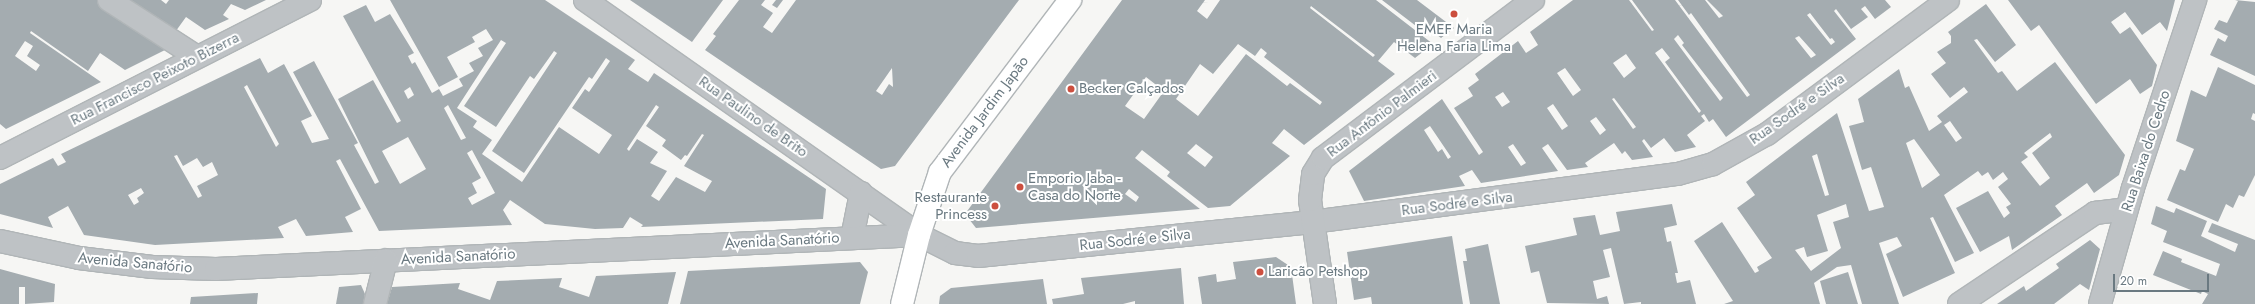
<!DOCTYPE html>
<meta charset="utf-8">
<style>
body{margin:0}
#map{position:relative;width:2255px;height:304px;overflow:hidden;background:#f6f6f4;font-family:Jost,sans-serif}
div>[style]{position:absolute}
.building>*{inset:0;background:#a4acb0}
.roads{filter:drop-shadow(1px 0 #b0b5b7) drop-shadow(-1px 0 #b0b5b7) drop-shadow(0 1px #b0b5b7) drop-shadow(0 -1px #b0b5b7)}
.minor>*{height:22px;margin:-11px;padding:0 11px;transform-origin:11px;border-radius:11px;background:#bec2c5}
.major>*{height:22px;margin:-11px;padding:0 11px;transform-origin:11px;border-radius:11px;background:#fff}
.dots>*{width:11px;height:11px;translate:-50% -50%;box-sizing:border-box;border:2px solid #fff;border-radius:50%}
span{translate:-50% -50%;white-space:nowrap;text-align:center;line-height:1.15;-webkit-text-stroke:4px #fff;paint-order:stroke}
.poi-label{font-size:15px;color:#6a7981}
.left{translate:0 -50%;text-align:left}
.right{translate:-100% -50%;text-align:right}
.street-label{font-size:15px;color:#6a7981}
.scale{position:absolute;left:2113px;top:274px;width:96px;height:18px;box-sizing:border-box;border:2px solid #6a7981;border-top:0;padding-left:5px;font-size:12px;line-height:14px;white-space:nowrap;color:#6a7981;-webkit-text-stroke:3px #fff;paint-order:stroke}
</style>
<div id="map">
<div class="building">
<i style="clip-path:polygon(evenodd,0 0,97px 0,169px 48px,125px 70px,100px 53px,88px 71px,31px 31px,30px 33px,101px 82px,6px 129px,0 124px,0 0,25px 41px,33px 46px,27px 56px,40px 65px,36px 71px,15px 56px,25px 41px)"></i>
<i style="clip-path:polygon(122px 0,161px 0,166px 4px,169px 0,266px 0,245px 10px,231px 4px,223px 15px,229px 19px,205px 30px,186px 17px,173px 35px)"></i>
<i style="clip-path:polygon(evenodd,390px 0,545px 0,635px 60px,628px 69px,648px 82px,654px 73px,826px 189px,823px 219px,641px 227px,643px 225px,630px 217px,623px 228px,595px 229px,545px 224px,510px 200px,503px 210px,512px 225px,379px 231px,340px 159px,336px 161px,361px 209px,345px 217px,353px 232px,306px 236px,296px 219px,278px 227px,284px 238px,155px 245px,84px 235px,68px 206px,48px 217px,53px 228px,0 214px,0 184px,53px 158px,58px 166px,66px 162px,61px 154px,260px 58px,268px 73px,284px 64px,312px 116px,301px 121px,312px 143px,329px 139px,293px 72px,314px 61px,358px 143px,354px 145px,375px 184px,379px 182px,338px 99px,373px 80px,397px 123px,401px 121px,343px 16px,366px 5px,375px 22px,390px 14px,414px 53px,408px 56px,412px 64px,415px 62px,432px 93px,439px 89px,443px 96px,463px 86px,459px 79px,474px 71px,469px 63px,483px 56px,478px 48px,493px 40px,486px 29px,472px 37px,475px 42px,447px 57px,458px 77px,439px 87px,390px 0,501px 40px,506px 43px,464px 106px,496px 127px,530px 76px,534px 79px,554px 51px,557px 53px,492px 151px,524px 173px,589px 77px,592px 79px,606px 58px,610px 61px,589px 92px,585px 89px,572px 108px,612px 135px,599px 154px,559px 127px,522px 182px,482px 154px,492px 140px,473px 127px,477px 121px,457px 108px,501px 40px,390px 0,247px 85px,279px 144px,276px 147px,244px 87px,247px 85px,390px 0,410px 87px,414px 95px,408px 99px,404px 91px,410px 87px,390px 0,448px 105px,466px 138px,461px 140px,444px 108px,448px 105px,390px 0,656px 105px,659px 107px,646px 126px,666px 140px,662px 146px,681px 160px,685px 155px,687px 156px,702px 134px,704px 135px,684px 166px,712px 181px,705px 192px,676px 177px,659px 201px,651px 196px,667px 171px,650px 163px,658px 152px,637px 139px,629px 151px,627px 149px,656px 105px,390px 0,408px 137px,426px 169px,400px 184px,382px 151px,408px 137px,390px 0,472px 150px,495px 193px,472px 205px,468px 198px,477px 193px,472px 183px,481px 178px,467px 153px,472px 150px,390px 0,177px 155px,183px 166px,197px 158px,203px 167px,212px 162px,218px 175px,197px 186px,202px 196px,198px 198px,174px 156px,177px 155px,390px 0,141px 188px,144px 193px,137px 198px,139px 202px,134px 205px,128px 195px,141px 188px)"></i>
<i style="clip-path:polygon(630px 0,723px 0,692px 42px)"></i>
<i style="clip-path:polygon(evenodd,739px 0,765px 0,761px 5px,773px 13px,763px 27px,772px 33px,796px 0,1019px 0,895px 166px,881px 169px,705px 50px,716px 36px,713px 34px,739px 0,892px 68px,893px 87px,889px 84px,882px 95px,876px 91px,892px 68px)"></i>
<i style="clip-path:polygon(776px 0,783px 0,777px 8px,772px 5px)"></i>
<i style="clip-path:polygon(evenodd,1122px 0,1205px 0,1197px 11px,1207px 19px,1220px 0,1376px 0,1433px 44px,1415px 58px,1394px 42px,1378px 61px,1395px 74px,1304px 145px,1284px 129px,1272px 143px,1290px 156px,1230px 206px,1208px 208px,1167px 176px,1170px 172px,1142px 150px,1135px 158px,1200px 209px,976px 228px,965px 214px,1122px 0,1311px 6px,1375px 55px,1373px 57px,1310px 8px,1311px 6px,1122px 0,1238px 44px,1255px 56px,1261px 48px,1267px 53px,1264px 57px,1322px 102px,1320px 105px,1290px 83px,1287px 86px,1246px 54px,1198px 116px,1176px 99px,1200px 64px,1213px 74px,1238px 44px,1122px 0,1146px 77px,1164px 91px,1144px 119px,1125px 106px,1146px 77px,1122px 0,1196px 144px,1213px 157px,1205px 167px,1187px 153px,1196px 144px,1122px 0,1129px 189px,1139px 197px,1136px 202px,1125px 194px,1129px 189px)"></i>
<i style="clip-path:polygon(1382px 0,1417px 0,1454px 28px,1441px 38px,1420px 22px,1416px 26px)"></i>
<i style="clip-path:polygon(evenodd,1573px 0,1629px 0,1652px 31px,1654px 30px,1632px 0,1675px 0,1747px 97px,1750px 95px,1691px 13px,1689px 15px,1678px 0,1705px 0,1719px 18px,1723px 16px,1707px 0,1885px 0,1891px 7px,1875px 19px,1865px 6px,1861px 9px,1868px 17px,1851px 29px,1836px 9px,1834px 11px,1856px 39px,1726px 137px,1713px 119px,1709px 122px,1704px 114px,1701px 116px,1705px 121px,1687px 135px,1696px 147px,1675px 152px,1664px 138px,1651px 148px,1644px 139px,1642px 141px,1653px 157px,1632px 160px,1625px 151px,1622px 154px,1614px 143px,1585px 163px,1588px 167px,1567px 170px,1548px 144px,1542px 148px,1558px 171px,1481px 183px,1472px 170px,1459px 176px,1465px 186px,1364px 201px,1349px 171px,1442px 99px,1479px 155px,1483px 152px,1454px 108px,1473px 96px,1468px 88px,1479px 80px,1475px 74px,1518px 41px,1526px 53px,1538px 45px,1530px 32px,1573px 0,1810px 13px,1830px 39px,1832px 38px,1835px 42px,1831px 45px,1807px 15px,1810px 13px,1573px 0,1678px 35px,1684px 43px,1682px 45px,1723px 98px,1720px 101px,1674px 39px,1678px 35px,1573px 0,1799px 36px,1816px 55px,1811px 58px,1795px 38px,1799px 36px,1573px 0,1662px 48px,1670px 58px,1665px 62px,1701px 111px,1699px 113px,1655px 53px,1662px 48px,1573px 0,1626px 54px,1636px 68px,1624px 78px,1613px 63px,1626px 54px,1573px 0,1565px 68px,1581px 90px,1573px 96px,1557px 73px,1565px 68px,1573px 0,1503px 92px,1510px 102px,1502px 107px,1495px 97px,1503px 92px,1573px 0,1614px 98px,1636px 127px,1633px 129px,1612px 99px,1614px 98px,1573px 0,1553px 104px,1568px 126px,1562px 130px,1547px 108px,1553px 104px,1573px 0,1596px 117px,1606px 130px,1600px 135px,1590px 121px,1596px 117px,1573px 0,1430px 126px,1451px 157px,1448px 159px,1442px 149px,1438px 152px,1424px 130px,1430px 126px,1573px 0,1513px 144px,1526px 163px,1521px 166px,1508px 147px,1513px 144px)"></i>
<i style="clip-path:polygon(2008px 0,2175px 0,2167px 31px,2160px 22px,2142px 35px,2125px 12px,2111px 22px,2120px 34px,2130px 27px,2157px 65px,2152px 86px,2140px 94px,2130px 79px,2096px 104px,2039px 25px,2031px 31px)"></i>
<i style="clip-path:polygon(2235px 0,2255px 2px,2255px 76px,2210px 55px,2218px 38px,2225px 42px,2228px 36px,2214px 29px,2219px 20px,2227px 23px,2238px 1px)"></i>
<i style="clip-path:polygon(evenodd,1986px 4px,2016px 45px,1995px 62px,1977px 39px,1974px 40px,1998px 73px,2002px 71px,2017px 91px,2055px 62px,2125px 155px,2119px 175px,2094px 193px,2087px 183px,2055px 206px,2062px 215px,2012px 250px,2009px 236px,1980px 252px,1956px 208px,1988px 191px,2004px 218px,2010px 213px,2006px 207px,2011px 204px,1998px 187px,2008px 179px,2003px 172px,1993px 180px,1988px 172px,1982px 176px,1978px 171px,1944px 195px,1974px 253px,1955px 262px,1933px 217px,1930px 218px,1955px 273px,1903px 297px,1886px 254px,1902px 246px,1897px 237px,1879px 243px,1899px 304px,1862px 304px,1851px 265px,1837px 267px,1814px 283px,1820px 304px,1724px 304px,1733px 301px,1694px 241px,1722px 222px,1755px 273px,1759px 271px,1757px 267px,1772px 258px,1737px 208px,1755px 195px,1746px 182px,1837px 113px,1869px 211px,1884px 207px,1871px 167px,1862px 170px,1849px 126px,1864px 122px,1858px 99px,1899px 69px,1905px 88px,1909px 86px,1929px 131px,1942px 122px,1937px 116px,1968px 92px,1964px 87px,1950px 98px,1931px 74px,1946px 63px,1937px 52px,1951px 43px,1951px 36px,1948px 32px,1986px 4px,1950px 121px,1962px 138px,1956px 142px,1944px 125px,1950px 121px,1986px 4px,2050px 133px,2052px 137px,2032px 153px,2050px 178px,2040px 186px,2021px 162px,2028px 157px,2024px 153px,2050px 133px,1986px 4px,1914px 139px,1940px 175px,1922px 188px,1906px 143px,1914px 139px,1986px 4px,1817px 154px,1829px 195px,1825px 196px,1812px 156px,1817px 154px,1986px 4px,1846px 204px,1849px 217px,1833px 222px,1841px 248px,1811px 271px,1795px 250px,1804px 247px,1807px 257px,1828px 251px,1817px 215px,1846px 204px)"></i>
<i style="clip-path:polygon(2218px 67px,2255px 85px,2255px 114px,2253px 113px,2251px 119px,2255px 121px,2255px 175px,2244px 197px,2239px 195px,2233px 208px,2226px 204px,2218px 222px,2167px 200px,2180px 169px,2185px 171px,2194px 149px,2176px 141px,2191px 90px,2206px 97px)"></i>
<i style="clip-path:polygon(1672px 204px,1677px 225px,1664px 228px,1667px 242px,1671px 241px,1678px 273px,1675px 273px,1677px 283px,1690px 280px,1696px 304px,1641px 304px,1641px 302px,1624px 304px,1611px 248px,1603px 250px,1610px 277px,1593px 281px,1597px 299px,1607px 296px,1609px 304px,1547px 303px,1539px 271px,1531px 273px,1525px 246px,1577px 235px,1573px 218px,1595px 215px,1600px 235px,1620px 231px,1616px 212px)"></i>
<i style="clip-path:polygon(2156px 206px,2174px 213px,2176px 208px,2207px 221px,2201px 236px,2235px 252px,2238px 244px,2208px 232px,2212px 223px,2255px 240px,2255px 304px,2202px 304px,2208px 294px,2202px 291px,2201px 294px,2153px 275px,2163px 251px,2182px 259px,2181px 262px,2216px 276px,2220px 264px,2163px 242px,2167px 231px,2151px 224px)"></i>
<i style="clip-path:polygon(1452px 236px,1463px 304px,1372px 304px,1371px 297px,1354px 300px,1347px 252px)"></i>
<i style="clip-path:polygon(2090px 240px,2100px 249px,2089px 290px,2080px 284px,2054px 304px,1997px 304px,2024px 286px,2026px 291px,2059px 268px,2056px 264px)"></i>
<i style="clip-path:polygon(1488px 244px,1500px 304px,1470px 304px,1463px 261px,1467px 261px,1465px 249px)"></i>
<i style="clip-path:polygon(1276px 257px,1291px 267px,1296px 304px,1202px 304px,1198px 277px,1216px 274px,1217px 282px,1236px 279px,1233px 262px)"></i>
<i style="clip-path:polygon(860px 262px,868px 272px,860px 304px,680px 304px,688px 271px)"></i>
<i style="clip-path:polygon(1181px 268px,1184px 304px,1135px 304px,1135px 301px,1123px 304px,1053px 304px,1052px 299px,1084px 294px,1081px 278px)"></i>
<i style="clip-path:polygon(0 269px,55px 284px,54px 302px,25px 304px,25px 287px,19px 287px,19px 304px,0 304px)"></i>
<i style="clip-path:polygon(676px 272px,668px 304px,387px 304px,392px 287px,460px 283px,458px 289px,490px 300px,497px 281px,562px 278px,559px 287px,589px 297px,596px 276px)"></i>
<i style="clip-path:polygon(1848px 272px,1858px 304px,1826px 304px,1820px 281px)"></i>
<i style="clip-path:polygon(1043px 279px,1047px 304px,939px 304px,940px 296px,951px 288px)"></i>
<i style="clip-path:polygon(361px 285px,365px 294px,363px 304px,336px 304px,339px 287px)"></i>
<i style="clip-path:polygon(258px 293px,257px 304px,190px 304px,191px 297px)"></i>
</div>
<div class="roads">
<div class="minor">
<i style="left:109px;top:0;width:105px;rotate:32.9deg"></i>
<i style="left:585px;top:0;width:408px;rotate:35.1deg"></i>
<i style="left:919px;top:235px;width:40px;rotate:26.6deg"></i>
<i style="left:955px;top:253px;width:23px;rotate:7deg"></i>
<i style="left:978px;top:256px;width:336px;rotate:-5.8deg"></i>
<i style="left:1312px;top:222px;width:369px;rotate:-7.5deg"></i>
<i style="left:1678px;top:174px;width:36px;rotate:-16deg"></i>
<i style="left:1713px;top:164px;width:62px;rotate:-29.1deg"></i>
<i style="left:1767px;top:134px;width:225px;rotate:-36.5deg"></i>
<i style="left:0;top:158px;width:348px;rotate:-27deg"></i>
<i style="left:852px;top:238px;width:46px;rotate:-78.7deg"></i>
<i style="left:0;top:241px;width:81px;rotate:12.1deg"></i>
<i style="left:79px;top:258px;width:74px;rotate:7deg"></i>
<i style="left:152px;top:267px;width:64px;rotate:1.8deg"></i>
<i style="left:216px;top:269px;width:704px;rotate:-2.77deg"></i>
<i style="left:375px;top:304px;width:45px;rotate:-76deg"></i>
<i style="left:1325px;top:304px;width:105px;rotate:-98.2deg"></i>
<i style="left:1310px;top:200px;width:26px;rotate:-83deg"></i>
<i style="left:1313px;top:174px;width:19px;rotate:-58deg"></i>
<i style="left:1323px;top:158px;width:263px;rotate:-37deg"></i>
<i style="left:1959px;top:304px;width:164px;rotate:-33.8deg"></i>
<i style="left:2095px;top:213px;width:31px;rotate:-7deg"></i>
<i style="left:2100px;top:304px;width:121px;rotate:-74.1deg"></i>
<i style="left:2133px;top:188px;width:198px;rotate:-71.7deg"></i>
</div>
<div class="major">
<i style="left:902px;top:304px;width:71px;rotate:-76.2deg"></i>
<i style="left:919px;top:235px;width:66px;rotate:-71.6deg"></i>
<i style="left:940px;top:172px;width:216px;rotate:-52.9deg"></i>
</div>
</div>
<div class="dots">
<i style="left:1454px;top:14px;background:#cc4f3f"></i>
<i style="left:1071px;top:89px;background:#cc4f3f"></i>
<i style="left:1020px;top:187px;background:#cc4f3f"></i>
<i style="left:995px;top:206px;background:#cc4f3f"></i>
<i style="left:1260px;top:272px;background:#cc4f3f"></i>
</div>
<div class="poi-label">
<span style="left:1454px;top:38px">EMEF Maria<br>Helena Faria Lima</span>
<span class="left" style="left:1079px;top:89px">Becker Calçados</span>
<span class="left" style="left:1028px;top:187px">Emporio Jaba -<br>Casa do Norte</span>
<span class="right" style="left:987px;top:206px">Restaurante<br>Princess</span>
<span class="left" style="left:1268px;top:272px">Laricão Petshop</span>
</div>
<div class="street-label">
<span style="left:155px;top:79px;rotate:-27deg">Rua Francisco Peixoto Bizerra</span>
<span style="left:1797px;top:109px;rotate:-35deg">Rua Sodré e Silva</span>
<span style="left:985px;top:112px;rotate:-53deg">Avenida Jardim Japão</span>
<span style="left:1382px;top:114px;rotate:-37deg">Rua Antônio Palmieri</span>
<span style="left:753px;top:117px;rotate:35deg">Rua Paulino de Brito</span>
<span style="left:2146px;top:151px;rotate:-72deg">Rua Baixa do Cedro</span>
<span style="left:1457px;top:204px;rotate:-7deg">Rua Sodré e Silva</span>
<span style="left:1135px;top:240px;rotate:-6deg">Rua Sodré e Silva</span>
<span style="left:782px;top:241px;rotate:-3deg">Avenida Sanatório</span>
<span style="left:458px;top:257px;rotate:-3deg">Avenida Sanatório</span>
<span style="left:135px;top:263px;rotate:5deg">Avenida Sanatório</span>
</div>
<div class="scale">20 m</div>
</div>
